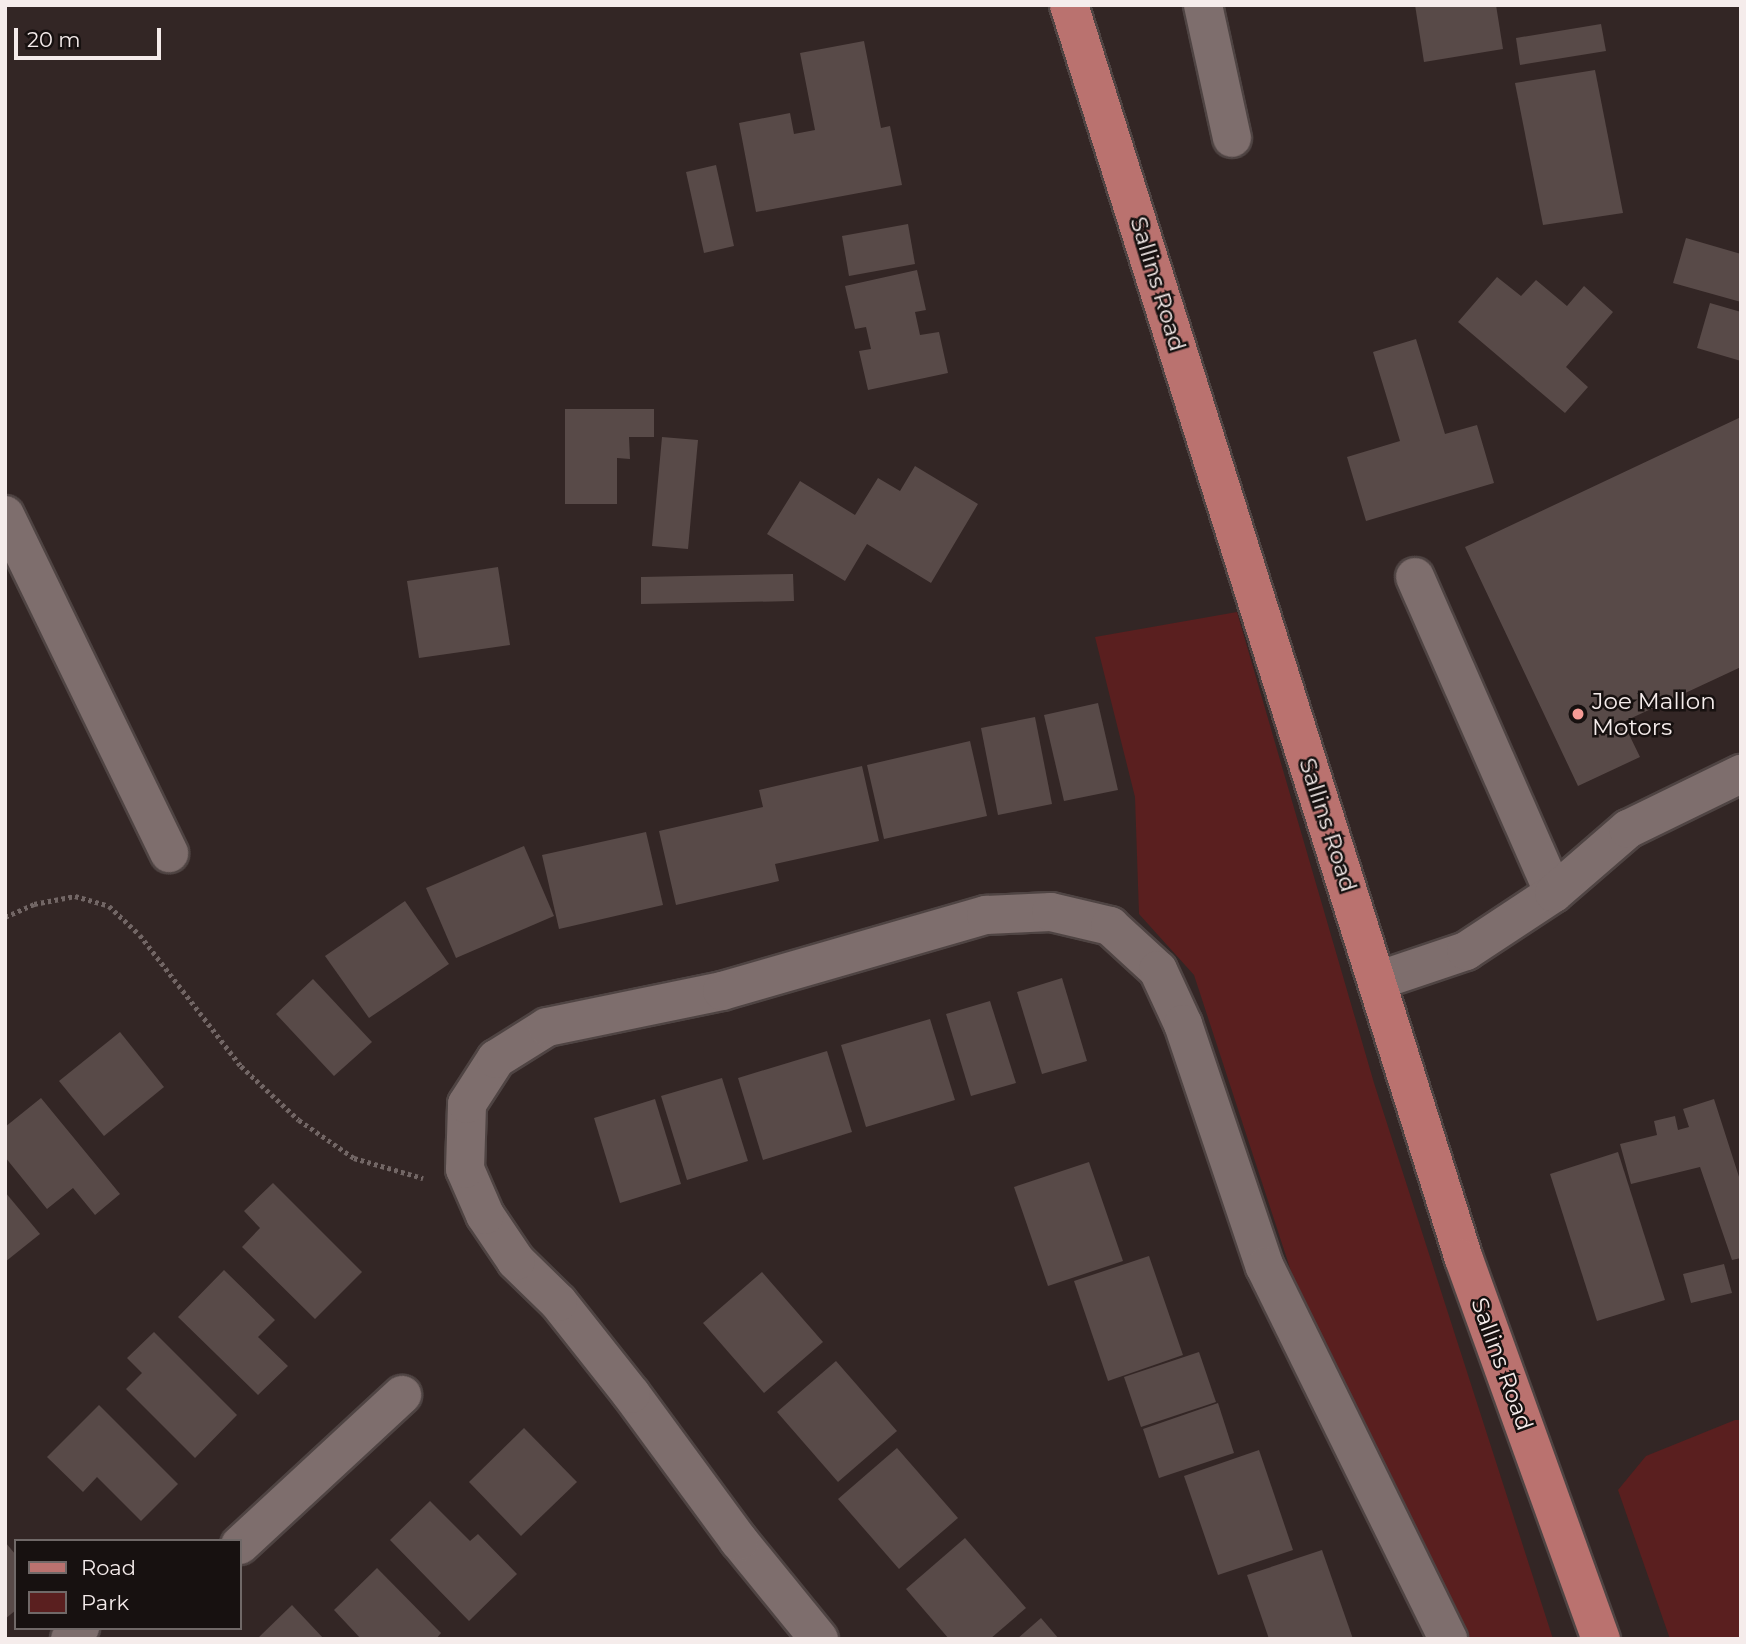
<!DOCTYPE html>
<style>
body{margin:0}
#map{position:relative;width:1746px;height:1644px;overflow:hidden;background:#332625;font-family:Montserrat,sans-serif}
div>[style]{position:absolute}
.green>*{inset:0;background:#5a1f1f}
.building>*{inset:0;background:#584a48}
.path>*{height:4.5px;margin-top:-2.25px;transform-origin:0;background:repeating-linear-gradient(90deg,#726665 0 3.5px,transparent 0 7px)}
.roads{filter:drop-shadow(2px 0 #4f4443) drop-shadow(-2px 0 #4f4443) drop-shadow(0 2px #4f4443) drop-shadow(0 -2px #4f4443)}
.minor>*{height:38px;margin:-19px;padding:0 19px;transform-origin:19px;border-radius:19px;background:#7e6e6d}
.major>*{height:38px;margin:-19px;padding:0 19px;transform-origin:19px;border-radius:19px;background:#ba726f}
.dots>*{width:19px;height:19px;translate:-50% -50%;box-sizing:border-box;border:4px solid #171110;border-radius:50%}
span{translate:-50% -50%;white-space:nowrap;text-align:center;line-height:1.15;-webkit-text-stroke:5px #171110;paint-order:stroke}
.street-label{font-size:23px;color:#f5eceb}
.poi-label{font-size:23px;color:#f5eceb}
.left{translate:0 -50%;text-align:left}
.frame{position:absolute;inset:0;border:7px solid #f5eceb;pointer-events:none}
.legend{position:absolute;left:14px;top:1539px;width:228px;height:91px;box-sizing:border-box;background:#171110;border:2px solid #706968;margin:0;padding:9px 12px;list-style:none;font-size:21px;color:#f5eceb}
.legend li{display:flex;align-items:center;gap:14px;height:35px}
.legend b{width:35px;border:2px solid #706968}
.scale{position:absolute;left:14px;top:28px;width:147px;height:32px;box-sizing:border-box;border:4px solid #f5eceb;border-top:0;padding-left:9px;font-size:21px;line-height:24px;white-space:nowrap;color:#f5eceb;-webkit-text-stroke:5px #171110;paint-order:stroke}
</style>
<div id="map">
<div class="green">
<i style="clip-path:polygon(1237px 612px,1374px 1083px,1553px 1639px,1462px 1639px,1308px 1323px,1194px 975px,1139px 914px,1135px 797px,1095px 637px)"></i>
<i style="clip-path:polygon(1735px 1420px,1741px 1420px,1741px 1639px,1670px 1639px,1618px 1490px,1646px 1456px)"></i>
</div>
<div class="building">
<i style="clip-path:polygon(1415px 5px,1496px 5px,1503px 49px,1424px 62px)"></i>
<i style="clip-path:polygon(1601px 24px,1606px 51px,1520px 65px,1516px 38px)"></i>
<i style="clip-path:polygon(864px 41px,881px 128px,890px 126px,902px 185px,756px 212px,739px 123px,790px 113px,794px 134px,815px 130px,800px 53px)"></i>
<i style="clip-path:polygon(1595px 70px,1623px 213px,1543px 225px,1515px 83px)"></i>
<i style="clip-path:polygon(716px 165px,734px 246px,704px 253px,686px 172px)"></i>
<i style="clip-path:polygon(908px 224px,915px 264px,849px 276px,842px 236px)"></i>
<i style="clip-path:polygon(1686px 238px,1741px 254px,1741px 302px,1673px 283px)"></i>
<i style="clip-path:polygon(917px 270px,926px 310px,915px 312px,920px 335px,939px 332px,948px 373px,868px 390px,859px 351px,871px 349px,866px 327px,855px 329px,845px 286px)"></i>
<i style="clip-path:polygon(1497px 277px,1521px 296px,1536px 280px,1567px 306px,1584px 286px,1613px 312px,1566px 367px,1588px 387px,1565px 413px,1458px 322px)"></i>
<i style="clip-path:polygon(1710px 303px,1741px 312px,1741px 361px,1697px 348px)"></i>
<i style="clip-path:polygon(1416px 339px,1445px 434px,1477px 425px,1494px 483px,1366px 521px,1347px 457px,1400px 441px,1373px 352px)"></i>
<i style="clip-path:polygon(565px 409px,654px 409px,654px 437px,629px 437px,630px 459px,617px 458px,617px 504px,565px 504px)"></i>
<i style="clip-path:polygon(1741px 417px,1741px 667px,1623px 722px,1640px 757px,1578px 786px,1465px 547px)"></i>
<i style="clip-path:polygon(662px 437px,698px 440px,688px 549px,652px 546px)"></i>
<i style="clip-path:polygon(915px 466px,978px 504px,931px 583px,867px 544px,845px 581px,767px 534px,800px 481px,855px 515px,878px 478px,900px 491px)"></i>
<i style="clip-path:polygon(498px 567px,510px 645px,419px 658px,407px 581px)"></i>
<i style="clip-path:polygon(793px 574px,794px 601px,641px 604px,641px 577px)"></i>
<i style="clip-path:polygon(1098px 703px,1118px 790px,1064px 801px,1044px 715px)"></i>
<i style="clip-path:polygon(1035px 717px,1052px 804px,998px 815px,981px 728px)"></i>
<i style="clip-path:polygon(970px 741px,987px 816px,884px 839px,867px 765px)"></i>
<i style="clip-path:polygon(862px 766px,879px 841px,775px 864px,779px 881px,676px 905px,659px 831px,763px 807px,759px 790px)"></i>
<i style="clip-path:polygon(646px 832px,663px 905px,559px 929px,542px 855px)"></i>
<i style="clip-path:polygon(524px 846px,554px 916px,456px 958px,426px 888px)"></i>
<i style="clip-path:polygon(405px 901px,449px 964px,369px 1018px,325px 956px)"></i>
<i style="clip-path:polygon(1062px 978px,1087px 1061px,1042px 1074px,1017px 992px)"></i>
<i style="clip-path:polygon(313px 979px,372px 1042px,334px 1076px,276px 1014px)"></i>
<i style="clip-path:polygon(990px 1001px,1016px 1083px,971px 1096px,946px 1014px)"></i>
<i style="clip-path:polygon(930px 1019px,955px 1100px,866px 1127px,841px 1045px)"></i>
<i style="clip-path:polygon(120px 1032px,164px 1087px,104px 1136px,59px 1081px)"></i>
<i style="clip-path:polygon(827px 1051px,852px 1132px,763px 1160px,738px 1078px)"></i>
<i style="clip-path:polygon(722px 1078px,748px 1161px,687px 1180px,661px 1096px)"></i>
<i style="clip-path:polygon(41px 1098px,120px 1194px,95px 1215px,73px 1188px,47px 1209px,5px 1157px,5px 1127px)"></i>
<i style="clip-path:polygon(655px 1099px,681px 1184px,620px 1203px,594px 1118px)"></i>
<i style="clip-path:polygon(1714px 1099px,1741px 1183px,1741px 1258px,1732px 1260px,1700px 1167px,1631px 1184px,1620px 1144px,1657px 1135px,1654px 1121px,1675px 1116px,1678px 1130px,1689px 1127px,1683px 1109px)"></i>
<i style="clip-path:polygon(1618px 1152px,1665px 1300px,1597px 1321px,1550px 1174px)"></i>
<i style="clip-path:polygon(1089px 1162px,1123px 1261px,1048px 1286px,1014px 1187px)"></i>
<i style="clip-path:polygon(273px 1183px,362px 1272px,315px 1319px,242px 1247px,260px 1228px,244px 1211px)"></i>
<i style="clip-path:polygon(5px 1192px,40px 1234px,5px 1262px)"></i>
<i style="clip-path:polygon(1149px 1256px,1183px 1355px,1108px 1381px,1074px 1281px)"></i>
<i style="clip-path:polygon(1724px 1264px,1732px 1293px,1691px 1303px,1683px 1274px)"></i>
<i style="clip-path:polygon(224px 1270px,275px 1320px,258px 1337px,288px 1366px,258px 1395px,178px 1317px)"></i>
<i style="clip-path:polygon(762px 1272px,823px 1342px,764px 1393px,703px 1323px)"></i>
<i style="clip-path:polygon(154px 1332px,237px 1415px,195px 1458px,126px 1389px,142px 1373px,127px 1358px)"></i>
<i style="clip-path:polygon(1199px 1352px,1216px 1402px,1141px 1427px,1124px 1377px)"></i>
<i style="clip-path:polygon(836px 1361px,897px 1431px,838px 1482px,777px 1412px)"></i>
<i style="clip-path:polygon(1218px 1403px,1234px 1453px,1159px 1478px,1143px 1429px)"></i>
<i style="clip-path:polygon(99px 1405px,178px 1484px,141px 1521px,97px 1477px,83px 1492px,47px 1457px)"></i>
<i style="clip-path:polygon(524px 1428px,577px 1482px,521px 1536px,469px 1482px)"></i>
<i style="clip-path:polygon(897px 1448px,958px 1518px,899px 1569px,838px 1499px)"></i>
<i style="clip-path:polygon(1259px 1450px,1293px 1550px,1218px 1575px,1184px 1476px)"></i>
<i style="clip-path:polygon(430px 1501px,470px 1541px,478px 1534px,517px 1574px,469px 1621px,390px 1540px)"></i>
<i style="clip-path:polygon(965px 1538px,1026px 1608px,990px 1639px,949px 1639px,906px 1589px)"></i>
<i style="clip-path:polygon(5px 1542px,16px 1555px,16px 1610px,5px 1619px)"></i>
<i style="clip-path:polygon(1322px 1550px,1353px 1639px,1269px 1639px,1247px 1575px)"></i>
<i style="clip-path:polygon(377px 1568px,441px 1633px,436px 1639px,361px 1639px,334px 1610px)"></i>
<i style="clip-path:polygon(292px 1605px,324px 1639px,257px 1639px)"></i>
<i style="clip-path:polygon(1041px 1618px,1059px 1639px,1017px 1639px)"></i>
</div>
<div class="path">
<i style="left:5px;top:917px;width:32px;rotate:-24deg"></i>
<i style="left:34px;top:904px;width:42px;rotate:-11deg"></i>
<i style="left:75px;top:896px;width:35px;rotate:16deg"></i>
<i style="left:109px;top:906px;width:42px;rotate:43.1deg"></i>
<i style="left:140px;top:935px;width:165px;rotate:52.4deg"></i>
<i style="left:241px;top:1066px;width:79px;rotate:43deg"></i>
<i style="left:299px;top:1120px;width:67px;rotate:34.6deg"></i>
<i style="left:354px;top:1158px;width:72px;rotate:16.2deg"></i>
</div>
<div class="roads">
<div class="minor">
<i style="left:1203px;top:5px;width:136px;rotate:77.7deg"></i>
<i style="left:5px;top:515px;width:376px;rotate:64.1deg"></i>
<i style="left:1415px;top:577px;width:345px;rotate:66.3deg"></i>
<i style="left:1377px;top:981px;width:94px;rotate:-18.6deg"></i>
<i style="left:1466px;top:951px;width:105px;rotate:-33.4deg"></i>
<i style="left:1554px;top:893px;width:98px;rotate:-40.9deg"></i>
<i style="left:1628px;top:829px;width:126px;rotate:-26deg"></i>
<i style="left:240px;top:1545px;width:221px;rotate:-42.8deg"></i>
<i style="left:70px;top:1639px;width:15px;rotate:-48deg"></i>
<i style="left:819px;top:1639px;width:127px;rotate:-129.2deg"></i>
<i style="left:739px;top:1541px;width:182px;rotate:-126.3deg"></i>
<i style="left:631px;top:1394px;width:117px;rotate:-128.4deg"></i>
<i style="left:558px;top:1302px;width:59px;rotate:-135.7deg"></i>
<i style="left:516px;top:1261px;width:55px;rotate:-124deg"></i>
<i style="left:485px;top:1215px;width:50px;rotate:-113.5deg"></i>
<i style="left:465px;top:1169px;width:65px;rotate:-88.2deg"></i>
<i style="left:467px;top:1104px;width:54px;rotate:-57.2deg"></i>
<i style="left:496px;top:1059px;width:60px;rotate:-32.1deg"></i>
<i style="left:547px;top:1027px;width:179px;rotate:-11.6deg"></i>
<i style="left:722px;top:991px;width:275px;rotate:-16.1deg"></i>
<i style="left:986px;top:915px;width:65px;rotate:-2.6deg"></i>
<i style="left:1051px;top:912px;width:61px;rotate:13.3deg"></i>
<i style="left:1110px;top:926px;width:65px;rotate:42.5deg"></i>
<i style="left:1158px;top:970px;width:60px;rotate:65.2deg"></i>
<i style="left:1183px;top:1024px;width:256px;rotate:71.4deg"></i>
<i style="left:1265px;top:1267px;width:415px;rotate:63.8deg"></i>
</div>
<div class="major">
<i style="left:1069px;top:5px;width:1315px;rotate:72.52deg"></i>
<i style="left:1464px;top:1259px;width:404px;rotate:70.2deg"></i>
</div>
</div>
<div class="dots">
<i style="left:1578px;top:714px;background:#f59c96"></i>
</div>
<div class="street-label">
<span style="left:1158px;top:284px;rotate:73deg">Sallins Road</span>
<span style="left:1328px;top:825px;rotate:72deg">Sallins Road</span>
<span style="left:1502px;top:1364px;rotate:70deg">Sallins Road</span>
</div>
<div class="poi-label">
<span class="left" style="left:1592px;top:714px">Joe Mallon<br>Motors</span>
</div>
<div class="frame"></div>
<ul class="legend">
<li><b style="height:9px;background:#ba726f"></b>Road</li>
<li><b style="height:19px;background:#5a1f1f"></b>Park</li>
</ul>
<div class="scale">20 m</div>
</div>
